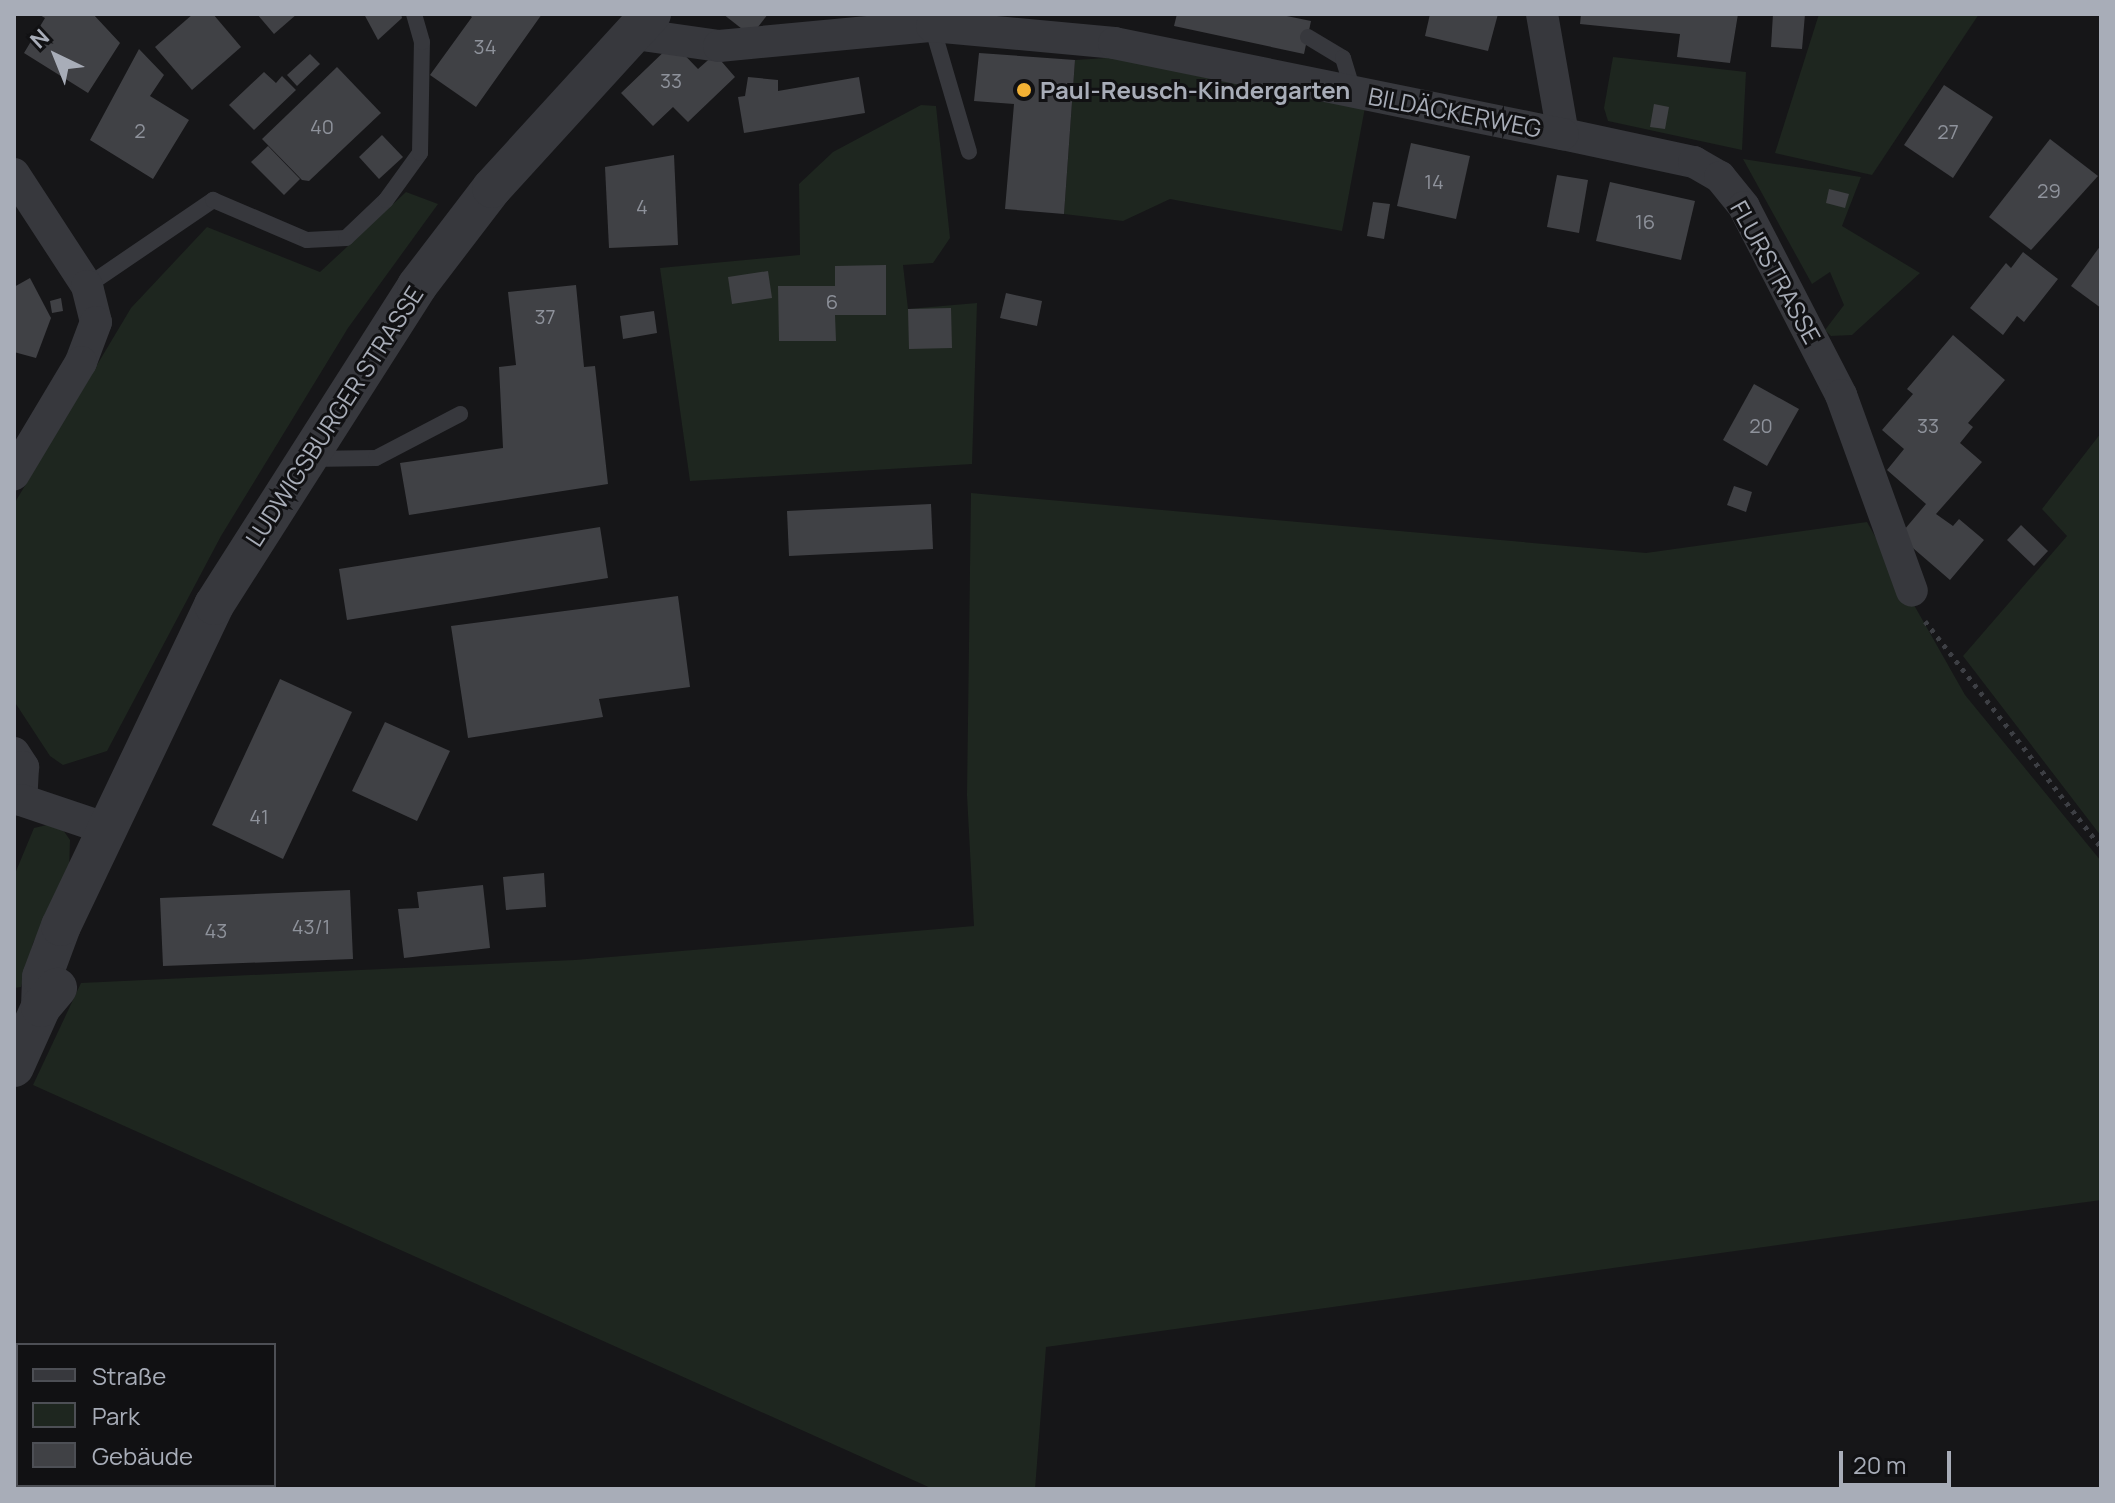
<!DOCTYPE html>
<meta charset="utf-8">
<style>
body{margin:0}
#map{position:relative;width:2115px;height:1503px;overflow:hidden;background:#161618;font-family:Manrope,sans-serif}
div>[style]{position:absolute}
.green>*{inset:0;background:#1e261f}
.building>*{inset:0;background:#404145}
.path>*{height:5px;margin-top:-2.5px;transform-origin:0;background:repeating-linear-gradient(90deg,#3d3f44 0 4px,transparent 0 10px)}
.service>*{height:16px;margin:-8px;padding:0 8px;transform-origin:8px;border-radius:8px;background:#37383d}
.minor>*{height:32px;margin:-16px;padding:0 16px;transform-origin:16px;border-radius:16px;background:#37383d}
.tertiary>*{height:40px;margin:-20px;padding:0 20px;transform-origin:20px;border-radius:20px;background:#37383d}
.dots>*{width:22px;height:22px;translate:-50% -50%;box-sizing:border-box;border:4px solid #111113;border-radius:50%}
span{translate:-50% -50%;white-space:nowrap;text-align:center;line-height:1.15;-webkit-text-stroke:6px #111113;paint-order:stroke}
.number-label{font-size:20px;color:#8e929b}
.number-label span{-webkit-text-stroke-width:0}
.poi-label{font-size:24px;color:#a8adb8;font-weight:700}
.left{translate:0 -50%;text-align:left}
.street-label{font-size:24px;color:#a8adb8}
.frame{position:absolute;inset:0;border:16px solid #a8adb8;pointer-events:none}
.legend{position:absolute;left:16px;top:1343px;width:260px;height:144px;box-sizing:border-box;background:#111113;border:2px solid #4d4f55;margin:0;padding:10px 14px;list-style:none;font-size:24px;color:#a8adb8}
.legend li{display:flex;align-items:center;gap:16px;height:40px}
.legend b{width:40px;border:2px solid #4d4f55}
.north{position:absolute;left:16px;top:16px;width:80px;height:80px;-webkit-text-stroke:6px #111113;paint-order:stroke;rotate:317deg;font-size:22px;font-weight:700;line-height:32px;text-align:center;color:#a8adb8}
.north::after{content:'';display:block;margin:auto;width:28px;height:36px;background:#a8adb8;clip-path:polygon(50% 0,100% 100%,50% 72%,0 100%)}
.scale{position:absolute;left:1839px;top:1451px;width:112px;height:36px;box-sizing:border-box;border:4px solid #a8adb8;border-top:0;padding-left:10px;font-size:24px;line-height:28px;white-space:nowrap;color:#a8adb8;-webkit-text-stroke:6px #111113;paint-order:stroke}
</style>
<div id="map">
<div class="green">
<i style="clip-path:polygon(1819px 14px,1979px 14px,1872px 175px,1775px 153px)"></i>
<i style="clip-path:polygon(1122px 57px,1366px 102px,1342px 231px,1170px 199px,1123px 221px,1064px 214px,1075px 60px)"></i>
<i style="clip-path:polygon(1613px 57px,1746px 72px,1742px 150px,1608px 121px,1604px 108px)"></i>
<i style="clip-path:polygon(921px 105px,936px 106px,950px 238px,933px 263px,903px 265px,908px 309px,977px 303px,972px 464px,690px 481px,660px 268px,800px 255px,799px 184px,833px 152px)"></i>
<i style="clip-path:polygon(1743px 159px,1861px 177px,1842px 226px,1920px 273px,1852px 335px,1831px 336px,1825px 330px,1844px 305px,1830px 272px,1812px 284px)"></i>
<i style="clip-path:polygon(406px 192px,438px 204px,348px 328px,221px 536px,107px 751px,63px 765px,50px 756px,14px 701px,14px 504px,131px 308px,207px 227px,320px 272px)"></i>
<i style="clip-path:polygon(2101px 433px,2101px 836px,1963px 656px,2067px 536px,2042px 509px)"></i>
<i style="clip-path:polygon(971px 493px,1646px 553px,1867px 522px,1965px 695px,2101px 861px,2101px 1200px,1046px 1347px,1035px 1489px,933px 1489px,33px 1085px,81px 983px,575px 960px,974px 926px,967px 795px)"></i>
<i style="clip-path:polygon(47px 825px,61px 827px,70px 840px,69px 872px,33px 943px,21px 987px,14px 988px,14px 876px,34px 828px)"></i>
</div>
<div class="building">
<i style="clip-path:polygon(38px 14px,93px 14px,120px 43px,88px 93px,24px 53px,45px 18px)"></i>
<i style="clip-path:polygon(193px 14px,213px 14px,241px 47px,192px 90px,155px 47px)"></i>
<i style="clip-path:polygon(257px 14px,297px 14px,274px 34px)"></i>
<i style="clip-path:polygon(364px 14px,401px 14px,402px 18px,378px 40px)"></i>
<i style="clip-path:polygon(468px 14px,542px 14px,476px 107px,430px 75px,472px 17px)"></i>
<i style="clip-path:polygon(723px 14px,768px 14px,751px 36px)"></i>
<i style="clip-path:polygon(1177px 14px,1277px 14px,1311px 21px,1304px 54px,1174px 26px)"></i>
<i style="clip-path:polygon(1430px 14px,1498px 14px,1488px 51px,1425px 36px)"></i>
<i style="clip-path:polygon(1581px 14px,1738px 14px,1730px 63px,1677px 57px,1680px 34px,1580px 24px)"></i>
<i style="clip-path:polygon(1773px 14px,1805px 14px,1802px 49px,1771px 47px)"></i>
<i style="clip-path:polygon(673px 43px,698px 69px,715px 54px,735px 77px,688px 122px,673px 107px,653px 126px,621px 93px)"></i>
<i style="clip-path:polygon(139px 49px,164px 75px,150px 96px,189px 120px,153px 179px,90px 140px)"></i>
<i style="clip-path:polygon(979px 53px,1075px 60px,1064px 214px,1005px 209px,1014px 104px,974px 101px)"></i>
<i style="clip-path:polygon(310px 54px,320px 64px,297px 86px,287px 75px)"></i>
<i style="clip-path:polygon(337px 67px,381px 113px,309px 181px,302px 180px,262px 139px)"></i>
<i style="clip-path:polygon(264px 72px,276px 83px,282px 76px,296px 90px,254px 130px,229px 105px)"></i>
<i style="clip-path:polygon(748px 77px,778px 80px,778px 91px,859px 77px,865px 113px,744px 133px,738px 97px,745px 96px)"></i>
<i style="clip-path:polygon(1944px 85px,1993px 117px,1953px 178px,1904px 145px)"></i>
<i style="clip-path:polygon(1654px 104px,1669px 107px,1665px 129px,1650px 127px)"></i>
<i style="clip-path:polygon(382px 135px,403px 157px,379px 179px,359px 157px)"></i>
<i style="clip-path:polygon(2050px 139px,2098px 176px,2031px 250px,1989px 217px)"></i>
<i style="clip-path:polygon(1411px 143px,1470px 156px,1456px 219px,1397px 206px)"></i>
<i style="clip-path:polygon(268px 146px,300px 179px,284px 195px,251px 162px)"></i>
<i style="clip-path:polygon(674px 155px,678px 245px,609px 248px,605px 167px)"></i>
<i style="clip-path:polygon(1557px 175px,1588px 180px,1579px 233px,1547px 227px)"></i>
<i style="clip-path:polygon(1610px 182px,1695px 201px,1681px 260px,1596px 241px)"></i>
<i style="clip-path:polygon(1829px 189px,1849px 194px,1845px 208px,1826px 203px)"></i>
<i style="clip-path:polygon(1373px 202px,1390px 204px,1384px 239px,1367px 236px)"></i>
<i style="clip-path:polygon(2101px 245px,2101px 308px,2071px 286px)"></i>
<i style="clip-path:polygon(2023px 252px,2058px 279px,2024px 322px,2017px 316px,2003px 335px,1970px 308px,2006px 263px,2011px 268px)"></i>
<i style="clip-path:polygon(886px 265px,886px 315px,835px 315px,836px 341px,779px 341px,778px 286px,835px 286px,835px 266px)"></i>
<i style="clip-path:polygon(768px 271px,772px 298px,732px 304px,728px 277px)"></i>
<i style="clip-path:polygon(30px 278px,51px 318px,36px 358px,14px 352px,14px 287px)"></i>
<i style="clip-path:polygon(576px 285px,584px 367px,595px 366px,608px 484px,409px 515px,400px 463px,503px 448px,499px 367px,516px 365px,508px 292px)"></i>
<i style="clip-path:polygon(1006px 293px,1042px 301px,1037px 326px,1000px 318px)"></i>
<i style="clip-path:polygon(61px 298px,63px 311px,52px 313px,50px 301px)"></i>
<i style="clip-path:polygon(951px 308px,952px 348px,909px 349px,908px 309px)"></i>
<i style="clip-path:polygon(654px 311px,657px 333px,623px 339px,620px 316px)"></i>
<i style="clip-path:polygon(1953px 335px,2005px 380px,1968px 423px,1973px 427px,1960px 443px,1982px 462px,1936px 514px,1953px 526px,1959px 519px,1984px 540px,1950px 580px,1899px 536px,1926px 504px,1887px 470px,1904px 449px,1882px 430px,1913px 394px,1907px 389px)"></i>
<i style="clip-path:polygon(1754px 384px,1799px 409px,1767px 466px,1723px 440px)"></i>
<i style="clip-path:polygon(1734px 486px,1752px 492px,1746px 512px,1727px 505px)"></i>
<i style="clip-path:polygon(931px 504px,933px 549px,789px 556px,787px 511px)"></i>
<i style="clip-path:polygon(2021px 525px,2048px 551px,2034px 566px,2007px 540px)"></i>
<i style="clip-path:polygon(600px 527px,608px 578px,347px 620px,339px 569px)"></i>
<i style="clip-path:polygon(678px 596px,690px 687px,599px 699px,603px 717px,468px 738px,451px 626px)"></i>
<i style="clip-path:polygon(280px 679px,352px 712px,283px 859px,212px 825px)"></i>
<i style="clip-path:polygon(385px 722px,450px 751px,417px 821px,352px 791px)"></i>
<i style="clip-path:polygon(544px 873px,546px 907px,506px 910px,503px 877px)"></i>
<i style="clip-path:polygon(483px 885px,490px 948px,404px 958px,398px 909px,419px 908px,417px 892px)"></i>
<i style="clip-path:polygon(350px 890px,353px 959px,163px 966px,160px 898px)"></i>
</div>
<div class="path">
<i style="left:1925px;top:621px;width:286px;rotate:52.1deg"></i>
</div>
<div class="service">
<i style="left:932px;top:26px;width:131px;rotate:73.6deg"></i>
<i style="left:1308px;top:37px;width:41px;rotate:31deg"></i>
<i style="left:1343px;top:58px;width:34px;rotate:73deg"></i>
<i style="left:87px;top:286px;width:153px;rotate:-34.3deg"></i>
<i style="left:213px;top:200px;width:102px;rotate:23.1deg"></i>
<i style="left:307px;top:240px;width:39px;rotate:-3deg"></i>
<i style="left:346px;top:238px;width:55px;rotate:-43.5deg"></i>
<i style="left:386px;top:200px;width:58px;rotate:-54.1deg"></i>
<i style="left:420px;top:153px;width:111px;rotate:-89deg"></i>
<i style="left:422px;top:42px;width:29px;rotate:-106deg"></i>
<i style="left:310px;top:459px;width:66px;rotate:-0.9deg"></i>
<i style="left:376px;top:458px;width:95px;rotate:-27.6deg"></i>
</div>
<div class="minor">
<i style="left:1542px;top:14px;width:122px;rotate:80.1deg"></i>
<i style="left:1563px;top:134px;width:134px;rotate:12.1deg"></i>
<i style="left:1694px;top:162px;width:30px;rotate:30deg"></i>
<i style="left:1720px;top:177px;width:38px;rotate:51deg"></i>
<i style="left:1744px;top:207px;width:212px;rotate:62.7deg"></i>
<i style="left:1841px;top:395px;width:208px;rotate:70.1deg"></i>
<i style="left:635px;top:34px;width:85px;rotate:8.1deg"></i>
<i style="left:719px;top:46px;width:214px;rotate:-5.4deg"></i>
<i style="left:932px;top:26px;width:183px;rotate:5.3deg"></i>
<i style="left:1114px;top:43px;width:458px;rotate:11.5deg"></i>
<i style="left:14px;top:174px;width:134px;rotate:56.9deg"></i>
<i style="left:87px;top:286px;width:37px;rotate:76deg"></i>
<i style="left:96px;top:322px;width:43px;rotate:110.6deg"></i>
<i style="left:81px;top:362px;width:131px;rotate:120.9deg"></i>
<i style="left:14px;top:753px;width:17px;rotate:57deg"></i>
<i style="left:23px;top:767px;width:33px;rotate:93deg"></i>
<i style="left:21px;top:800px;width:94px;rotate:18.6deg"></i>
</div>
<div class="tertiary">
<i style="left:41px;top:1007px;width:30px;rotate:-88deg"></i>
<i style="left:42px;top:977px;width:54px;rotate:-69.6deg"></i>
<i style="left:61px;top:926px;width:356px;rotate:-64.5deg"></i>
<i style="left:214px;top:605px;width:378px;rotate:-57.5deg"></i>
<i style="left:417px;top:286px;width:123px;rotate:-52.6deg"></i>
<i style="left:492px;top:188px;width:236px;rotate:-47.6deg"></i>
<i style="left:14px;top:1067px;width:66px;rotate:-65.8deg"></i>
<i style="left:41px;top:1007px;width:25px;rotate:-50deg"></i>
</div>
<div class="dots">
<i style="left:1024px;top:90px;background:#f2b134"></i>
</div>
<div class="number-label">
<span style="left:485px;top:46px">34</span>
<span style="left:671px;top:80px">33</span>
<span style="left:322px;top:126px">40</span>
<span style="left:140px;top:130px">2</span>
<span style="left:1948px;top:131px">27</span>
<span style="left:1434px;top:181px">14</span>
<span style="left:2049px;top:190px">29</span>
<span style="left:642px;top:206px">4</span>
<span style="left:1645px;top:221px">16</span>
<span style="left:832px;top:301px">6</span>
<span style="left:545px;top:316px">37</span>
<span style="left:1761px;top:425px">20</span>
<span style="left:1928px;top:425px">33</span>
<span style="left:259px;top:816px">41</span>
<span style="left:311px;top:926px">43/1</span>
<span style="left:216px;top:930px">43</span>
</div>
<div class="poi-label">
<span class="left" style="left:1040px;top:90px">Paul-Reusch-Kindergarten</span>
</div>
<div class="street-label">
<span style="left:1455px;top:112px;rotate:11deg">BILDÄCKERWEG</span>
<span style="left:1776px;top:272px;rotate:61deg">FLURSTRASSE</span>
<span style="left:334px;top:416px;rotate:-57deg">LUDWIGSBURGER STRASSE</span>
</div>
<div class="frame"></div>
<ul class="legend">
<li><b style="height:10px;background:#37383d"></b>Straße</li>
<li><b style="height:22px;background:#1e261f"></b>Park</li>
<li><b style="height:22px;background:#404145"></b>Gebäude</li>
</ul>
<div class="north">N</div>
<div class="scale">20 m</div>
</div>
